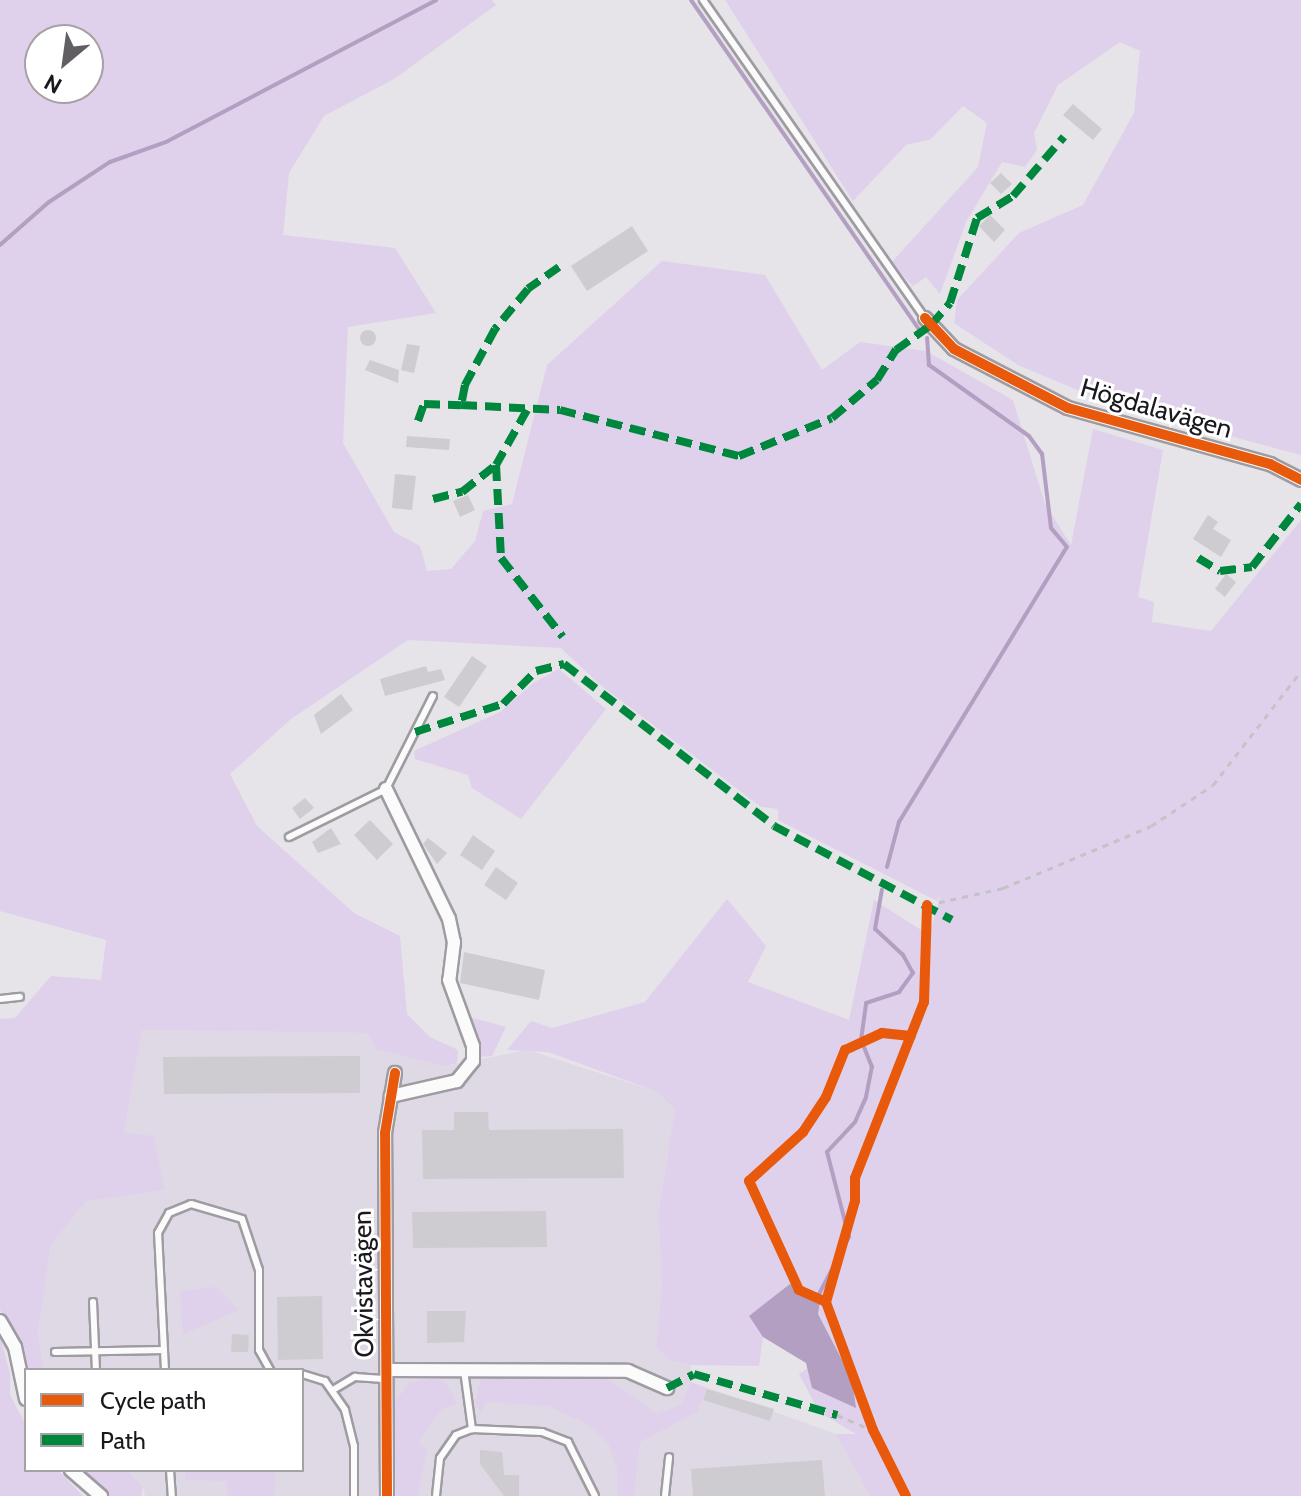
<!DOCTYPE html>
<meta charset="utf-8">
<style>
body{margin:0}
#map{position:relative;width:1301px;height:1496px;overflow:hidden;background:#e6e3e9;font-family:Cabin,sans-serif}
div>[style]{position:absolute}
.built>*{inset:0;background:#dfd8e5}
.green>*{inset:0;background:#dfd1eb}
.water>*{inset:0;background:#b29fc2}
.stream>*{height:4px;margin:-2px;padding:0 2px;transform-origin:2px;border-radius:2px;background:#b29fc2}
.building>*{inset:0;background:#cfccd1}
.round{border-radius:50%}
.path>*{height:3px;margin-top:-1.5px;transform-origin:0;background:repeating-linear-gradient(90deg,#c4c3c6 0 6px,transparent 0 12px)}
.roads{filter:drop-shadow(2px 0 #9e9ca1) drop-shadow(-2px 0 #9e9ca1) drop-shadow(0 2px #9e9ca1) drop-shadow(0 -2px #9e9ca1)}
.service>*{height:6px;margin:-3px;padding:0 3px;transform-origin:3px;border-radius:3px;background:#fbfbfc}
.minor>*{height:12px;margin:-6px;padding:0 6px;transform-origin:6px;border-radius:6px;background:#fbfbfc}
.quiet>*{height:8px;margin-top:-4px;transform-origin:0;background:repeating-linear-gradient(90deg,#00873e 0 16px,transparent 0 24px)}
.cycleway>*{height:10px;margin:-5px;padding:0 5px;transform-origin:5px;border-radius:5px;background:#e8590c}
span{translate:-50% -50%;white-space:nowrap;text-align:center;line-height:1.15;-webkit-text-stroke:6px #fff;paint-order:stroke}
.street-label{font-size:26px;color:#1a181c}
.legend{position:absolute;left:24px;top:1368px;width:280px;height:104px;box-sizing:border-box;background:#fff;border:2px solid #a3a3a4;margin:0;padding:10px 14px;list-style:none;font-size:24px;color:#1a181c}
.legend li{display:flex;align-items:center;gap:16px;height:40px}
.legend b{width:40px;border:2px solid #a3a3a4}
.north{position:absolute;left:24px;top:24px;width:80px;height:80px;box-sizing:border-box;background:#fff;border:2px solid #a3a3a4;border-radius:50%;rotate:209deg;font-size:22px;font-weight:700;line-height:32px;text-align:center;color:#1a181c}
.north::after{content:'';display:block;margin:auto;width:28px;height:36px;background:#615f64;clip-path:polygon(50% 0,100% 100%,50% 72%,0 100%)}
</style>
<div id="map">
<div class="built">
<i style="clip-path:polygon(142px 1030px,368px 1033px,445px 1066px,528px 1050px,658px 1092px,675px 1109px,658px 1213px,662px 1283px,656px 1347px,669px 1360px,691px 1365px,691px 1382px,836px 1434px,870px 1496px,145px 1496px,143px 1487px,127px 1470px,302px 1470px,302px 1370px,43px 1370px,38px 1332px,51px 1245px,86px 1201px,124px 1133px)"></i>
</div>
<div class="green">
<i style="clip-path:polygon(evenodd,0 0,492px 0,496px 5px,394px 79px,324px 116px,289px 173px,283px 235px,395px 248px,436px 313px,348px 327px,343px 443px,394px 532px,420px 546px,427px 571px,451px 569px,475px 541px,483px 511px,512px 504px,547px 365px,662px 261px,765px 275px,822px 370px,860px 342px,926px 351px,1013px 400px,1045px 504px,1071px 545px,1093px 429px,1163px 450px,1138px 597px,1154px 602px,1152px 622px,1211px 631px,1301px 520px,1301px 1496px,870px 1496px,836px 1434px,856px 1434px,819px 1412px,799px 1374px,809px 1367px,812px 1388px,855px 1407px,852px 1379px,818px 1314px,750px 1317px,763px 1337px,759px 1366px,691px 1365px,669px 1360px,656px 1347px,662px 1283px,658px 1213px,675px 1109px,658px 1092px,548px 1052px,507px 1050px,531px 1021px,552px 1028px,645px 1002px,727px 899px,766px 946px,748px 982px,849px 1020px,874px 900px,929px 935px,941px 893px,937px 901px,778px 820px,778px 809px,761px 807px,598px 683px,561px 648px,408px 640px,291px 719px,230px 774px,257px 826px,354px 913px,400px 936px,407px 1014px,430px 1037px,458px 1050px,457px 1063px,446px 1066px,376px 1049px,368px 1033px,142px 1030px,124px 1133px,154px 1136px,164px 1190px,86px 1201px,51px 1245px,38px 1332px,43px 1370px,27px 1370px,24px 1349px,0 1310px,0 1019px,15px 1018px,51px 976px,101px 980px,106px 940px,0 911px,0 0,40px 40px,88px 40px,88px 88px,40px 88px,40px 40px)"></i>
<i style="clip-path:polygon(725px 0,1301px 0,1301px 455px,1113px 405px,1018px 365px,954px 323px,957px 300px,1019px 233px,1083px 205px,1134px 113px,1140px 51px,1120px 42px,1058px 85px,1034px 133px,1037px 150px,1025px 167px,1002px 162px,966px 222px,940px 294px,926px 277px,913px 286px,891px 263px,978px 167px,987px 123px,963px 106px,931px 139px,906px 145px,853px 201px)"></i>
<i style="clip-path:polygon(559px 669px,606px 709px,521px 819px,472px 788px,468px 775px,415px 759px,414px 751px,500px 712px,533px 683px)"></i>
<i style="clip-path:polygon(470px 1017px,506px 1027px,492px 1056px,477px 1057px)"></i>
<i style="clip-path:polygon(216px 1287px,239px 1310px,183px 1334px,180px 1291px)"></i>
<i style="clip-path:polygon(0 1337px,10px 1373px,10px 1395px,26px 1425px,26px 1470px,58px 1470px,83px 1496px,0 1496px)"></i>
<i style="clip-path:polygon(602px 1375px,657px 1414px,681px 1405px,691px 1382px,707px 1389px,697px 1412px,640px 1442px,634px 1496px,617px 1496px,617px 1469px,609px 1445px,589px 1425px,549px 1406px,485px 1402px,482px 1414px,475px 1405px,481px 1378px)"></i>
<i style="clip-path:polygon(435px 1378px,445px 1382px,457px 1403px,442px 1409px,418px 1442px,427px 1449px,418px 1496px,396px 1496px,395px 1402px,409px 1383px)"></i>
<i style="clip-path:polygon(84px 1470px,127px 1470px,143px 1487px,141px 1496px,109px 1496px)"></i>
<i style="clip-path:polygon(186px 1470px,270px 1470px,276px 1475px,274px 1496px,228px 1496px,226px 1481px,185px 1480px)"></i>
</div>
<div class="water">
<i style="clip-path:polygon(790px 1284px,821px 1295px,818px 1314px,852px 1379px,856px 1408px,812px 1388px,806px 1363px,763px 1337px,749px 1316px)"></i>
</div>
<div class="stream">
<i style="left:691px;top:0;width:399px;rotate:55.3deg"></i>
<i style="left:0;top:245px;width:65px;rotate:-41.3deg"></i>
<i style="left:49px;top:202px;width:73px;rotate:-33.3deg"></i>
<i style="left:110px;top:162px;width:59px;rotate:-19.7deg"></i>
<i style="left:166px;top:142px;width:305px;rotate:-27.7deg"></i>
<i style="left:887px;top:867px;width:47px;rotate:-75.1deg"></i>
<i style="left:899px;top:822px;width:322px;rotate:-58.6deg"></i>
<i style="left:1067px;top:547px;width:25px;rotate:-130deg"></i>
<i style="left:1051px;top:528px;width:75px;rotate:-96.9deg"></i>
<i style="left:1042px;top:454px;width:22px;rotate:-126deg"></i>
<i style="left:1029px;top:436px;width:123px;rotate:-144.6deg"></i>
<i style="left:929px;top:365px;width:27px;rotate:-94deg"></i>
<i style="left:818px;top:1296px;width:67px;rotate:-62.3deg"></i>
<i style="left:849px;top:1237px;width:88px;rotate:-104.5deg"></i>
<i style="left:827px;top:1152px;width:41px;rotate:-47deg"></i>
<i style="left:855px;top:1122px;width:27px;rotate:-66deg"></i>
<i style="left:866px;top:1097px;width:31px;rotate:-79deg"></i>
<i style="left:872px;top:1067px;width:29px;rotate:-112deg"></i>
<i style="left:861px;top:1040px;width:37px;rotate:-82deg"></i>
<i style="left:866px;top:1003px;width:35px;rotate:-18deg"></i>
<i style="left:899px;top:992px;width:24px;rotate:-54deg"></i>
<i style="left:913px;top:973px;width:21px;rotate:-119deg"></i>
<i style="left:903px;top:955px;width:38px;rotate:-137deg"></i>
<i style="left:875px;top:929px;width:40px;rotate:-80deg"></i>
</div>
<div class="building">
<i style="clip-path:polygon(1073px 104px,1102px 129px,1093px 140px,1063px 115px)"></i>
<i style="clip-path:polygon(1001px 173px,1012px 184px,1001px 194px,990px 183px)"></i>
<i style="clip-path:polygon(990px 215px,1005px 230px,994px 242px,979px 226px)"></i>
<i style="clip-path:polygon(632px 226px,648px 251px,587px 291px,571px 266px)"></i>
<i class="round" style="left:360px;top:330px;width:16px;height:16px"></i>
<i style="clip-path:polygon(407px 344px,420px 346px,414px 373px,401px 370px)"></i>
<i style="clip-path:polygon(370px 360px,399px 370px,398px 383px,365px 370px)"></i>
<i style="clip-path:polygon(407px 436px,450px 439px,449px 450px,406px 447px)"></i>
<i style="clip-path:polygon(395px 474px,416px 476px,412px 510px,392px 508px)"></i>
<i style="clip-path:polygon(468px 495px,475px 510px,460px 517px,453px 501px)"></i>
<i style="clip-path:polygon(1208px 515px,1218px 522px,1213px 529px,1231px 540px,1221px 557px,1193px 539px)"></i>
<i style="clip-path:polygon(1226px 574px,1236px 582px,1225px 597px,1215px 589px)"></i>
<i style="clip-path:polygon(472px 656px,487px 666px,459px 707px,444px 697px)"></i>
<i style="clip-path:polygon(426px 666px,428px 672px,441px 669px,445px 680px,385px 696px,380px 679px)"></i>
<i style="clip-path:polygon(341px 694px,353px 710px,321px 734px,314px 715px)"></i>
<i style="clip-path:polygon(305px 798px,314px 808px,300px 819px,292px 808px)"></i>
<i style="clip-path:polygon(370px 820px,393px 844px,377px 860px,354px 835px)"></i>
<i style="clip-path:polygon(331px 828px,341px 844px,318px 853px,312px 842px)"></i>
<i style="clip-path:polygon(473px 835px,495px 851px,482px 870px,460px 855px)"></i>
<i style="clip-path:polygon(428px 838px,447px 853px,437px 864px,423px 844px)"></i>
<i style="clip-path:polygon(496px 867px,518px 883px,506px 900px,484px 885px)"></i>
<i style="clip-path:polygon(464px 952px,545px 970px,539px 1000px,460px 983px)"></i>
<i style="clip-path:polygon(360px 1056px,360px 1093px,164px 1094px,163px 1057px)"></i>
<i style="clip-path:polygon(454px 1112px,488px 1112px,489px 1130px,623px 1129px,624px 1178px,423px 1179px,422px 1130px,454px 1130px)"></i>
<i style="clip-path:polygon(546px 1211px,547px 1247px,413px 1248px,412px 1212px)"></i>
<i style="clip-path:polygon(322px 1296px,323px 1359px,278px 1360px,277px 1297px)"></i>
<i style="clip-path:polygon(427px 1311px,466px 1311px,464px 1342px,427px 1343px)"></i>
<i style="clip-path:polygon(232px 1334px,249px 1335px,248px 1352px,231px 1352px)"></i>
<i style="clip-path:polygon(707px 1389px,774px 1409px,770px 1421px,703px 1400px)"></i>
<i style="clip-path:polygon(480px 1450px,502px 1452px,504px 1475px,519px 1475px,519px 1496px,504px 1496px,480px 1464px)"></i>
<i style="clip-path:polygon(822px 1460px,825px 1496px,693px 1496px,691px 1469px)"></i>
</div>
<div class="path">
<i style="left:927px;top:905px;width:78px;rotate:-12.6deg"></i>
<i style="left:1003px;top:888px;width:160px;rotate:-22.7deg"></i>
<i style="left:1151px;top:826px;width:74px;rotate:-33.5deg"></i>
<i style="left:1213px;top:785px;width:144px;rotate:-52.3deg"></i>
<i style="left:837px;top:1415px;width:39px;rotate:23deg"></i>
</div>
<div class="roads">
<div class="service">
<i style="left:703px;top:0;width:388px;rotate:55.1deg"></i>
<i style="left:289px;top:837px;width:108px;rotate:-26.3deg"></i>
<i style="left:386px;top:789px;width:104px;rotate:-63.2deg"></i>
<i style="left:0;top:999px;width:20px;rotate:-6deg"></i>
<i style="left:93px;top:1302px;width:68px;rotate:87.5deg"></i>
<i style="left:55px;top:1352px;width:109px;rotate:-1.1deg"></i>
<i style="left:165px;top:1370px;width:137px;rotate:-92.9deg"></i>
<i style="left:158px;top:1233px;width:23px;rotate:-61deg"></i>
<i style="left:169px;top:1213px;width:24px;rotate:-22deg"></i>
<i style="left:191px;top:1204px;width:53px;rotate:16.4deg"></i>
<i style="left:242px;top:1219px;width:54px;rotate:71.6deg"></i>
<i style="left:259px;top:1270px;width:80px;rotate:90deg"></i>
<i style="left:259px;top:1350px;width:23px;rotate:61deg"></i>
<i style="left:464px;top:1370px;width:60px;rotate:82.3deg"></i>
<i style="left:302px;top:1374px;width:24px;rotate:17deg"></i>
<i style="left:325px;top:1381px;width:35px;rotate:55deg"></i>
<i style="left:345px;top:1410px;width:37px;rotate:76deg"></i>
<i style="left:354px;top:1446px;width:50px;rotate:90deg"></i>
<i style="left:333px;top:1390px;width:26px;rotate:-31deg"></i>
<i style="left:355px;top:1377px;width:32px;rotate:4deg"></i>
<i style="left:170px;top:1470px;width:26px;rotate:86deg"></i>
<i style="left:436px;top:1496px;width:38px;rotate:-84deg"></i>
<i style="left:440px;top:1458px;width:28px;rotate:-55deg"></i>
<i style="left:456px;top:1435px;width:17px;rotate:-21deg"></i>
<i style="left:472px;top:1429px;width:70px;rotate:2.5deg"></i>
<i style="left:542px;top:1432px;width:28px;rotate:21deg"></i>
<i style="left:568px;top:1442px;width:60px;rotate:63.4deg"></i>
<i style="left:665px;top:1496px;width:39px;rotate:-84deg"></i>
</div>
<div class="minor">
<i style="left:925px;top:318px;width:42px;rotate:46.9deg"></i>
<i style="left:954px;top:349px;width:128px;rotate:27.4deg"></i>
<i style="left:1068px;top:408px;width:210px;rotate:15.5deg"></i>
<i style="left:1270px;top:464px;width:35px;rotate:27deg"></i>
<i style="left:386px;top:789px;width:144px;rotate:64.1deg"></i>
<i style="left:449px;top:919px;width:24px;rotate:78deg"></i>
<i style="left:454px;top:942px;width:38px;rotate:97deg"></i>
<i style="left:449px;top:980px;width:70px;rotate:70deg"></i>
<i style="left:473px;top:1046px;width:15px;rotate:90deg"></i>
<i style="left:473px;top:1061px;width:26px;rotate:129deg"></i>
<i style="left:457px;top:1081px;width:68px;rotate:167.2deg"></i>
<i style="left:0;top:1321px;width:30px;rotate:60deg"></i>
<i style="left:15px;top:1347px;width:53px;rotate:78.1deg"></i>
<i style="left:387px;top:1370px;width:241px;rotate:0.2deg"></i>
<i style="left:628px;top:1371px;width:43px;rotate:23.6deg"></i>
<i style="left:71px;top:1470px;width:40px;rotate:41deg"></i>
<i style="left:387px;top:1496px;width:363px;rotate:-90.3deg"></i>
<i style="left:385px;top:1133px;width:61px;rotate:-80.5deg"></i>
</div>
</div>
<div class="quiet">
<i style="left:559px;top:267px;width:38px;rotate:145deg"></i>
<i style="left:528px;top:289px;width:52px;rotate:129.5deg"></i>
<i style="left:495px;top:329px;width:64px;rotate:118.2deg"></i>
<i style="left:465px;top:385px;width:20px;rotate:101deg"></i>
<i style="left:461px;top:405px;width:99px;rotate:2.9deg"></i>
<i style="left:560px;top:410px;width:185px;rotate:14.4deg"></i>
<i style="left:739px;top:456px;width:100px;rotate:-22.2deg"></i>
<i style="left:832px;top:418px;width:59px;rotate:-40.2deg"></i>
<i style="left:877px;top:380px;width:36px;rotate:-58deg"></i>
<i style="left:896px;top:350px;width:43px;rotate:-35.5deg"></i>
<i style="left:931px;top:325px;width:29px;rotate:-49deg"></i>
<i style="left:950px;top:303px;width:89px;rotate:-72.4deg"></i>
<i style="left:977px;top:218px;width:42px;rotate:-31.4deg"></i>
<i style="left:1013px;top:196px;width:78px;rotate:-49.2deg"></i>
<i style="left:527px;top:410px;width:63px;rotate:119.4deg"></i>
<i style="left:496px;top:465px;width:93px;rotate:86.9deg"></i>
<i style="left:501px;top:558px;width:100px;rotate:51.9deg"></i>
<i style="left:418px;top:421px;width:18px;rotate:-71deg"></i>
<i style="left:424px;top:404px;width:37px;rotate:2deg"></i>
<i style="left:433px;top:499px;width:30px;rotate:-14deg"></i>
<i style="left:462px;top:492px;width:43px;rotate:-38.5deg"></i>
<i style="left:1198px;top:558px;width:26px;rotate:31deg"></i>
<i style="left:1220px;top:571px;width:32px;rotate:-7deg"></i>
<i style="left:1252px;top:567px;width:80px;rotate:-52.1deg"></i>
<i style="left:415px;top:732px;width:92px;rotate:-17.7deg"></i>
<i style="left:503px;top:704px;width:47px;rotate:-45deg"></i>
<i style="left:536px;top:671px;width:29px;rotate:-14deg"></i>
<i style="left:564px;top:664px;width:265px;rotate:37.6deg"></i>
<i style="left:774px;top:826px;width:201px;rotate:27.8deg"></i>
<i style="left:667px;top:1388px;width:30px;rotate:-27deg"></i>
<i style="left:694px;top:1374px;width:149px;rotate:16deg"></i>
</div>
<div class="cycleway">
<i style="left:925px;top:318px;width:42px;rotate:46.9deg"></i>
<i style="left:954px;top:349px;width:128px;rotate:27.4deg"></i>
<i style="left:1068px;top:408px;width:210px;rotate:15.5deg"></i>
<i style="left:1270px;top:464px;width:35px;rotate:27deg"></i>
<i style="left:826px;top:1302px;width:30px;rotate:-156deg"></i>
<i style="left:799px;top:1290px;width:120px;rotate:-114.6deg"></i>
<i style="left:749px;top:1181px;width:73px;rotate:-42.2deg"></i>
<i style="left:803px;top:1132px;width:42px;rotate:-56.7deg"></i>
<i style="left:826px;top:1097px;width:51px;rotate:-68deg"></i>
<i style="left:845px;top:1050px;width:41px;rotate:-24.7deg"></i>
<i style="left:882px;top:1033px;width:29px;rotate:6deg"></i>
<i style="left:387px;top:1496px;width:363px;rotate:-90.3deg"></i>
<i style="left:385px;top:1133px;width:61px;rotate:-80.5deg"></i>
<i style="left:906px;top:1496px;width:74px;rotate:-116.6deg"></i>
<i style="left:873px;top:1430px;width:136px;rotate:-110.2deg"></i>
<i style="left:826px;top:1302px;width:105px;rotate:-74deg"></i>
<i style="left:855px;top:1201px;width:23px;rotate:-90deg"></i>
<i style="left:855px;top:1178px;width:189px;rotate:-68.6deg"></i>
<i style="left:924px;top:1002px;width:97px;rotate:-88.2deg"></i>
</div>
<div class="street-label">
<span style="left:1156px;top:409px;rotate:16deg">Högdalavägen</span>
<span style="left:364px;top:1284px;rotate:-91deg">Okvistavägen</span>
</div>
<ul class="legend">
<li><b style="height:10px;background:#e8590c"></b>Cycle path</li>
<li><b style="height:10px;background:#00873e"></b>Path</li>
</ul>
<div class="north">N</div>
</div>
